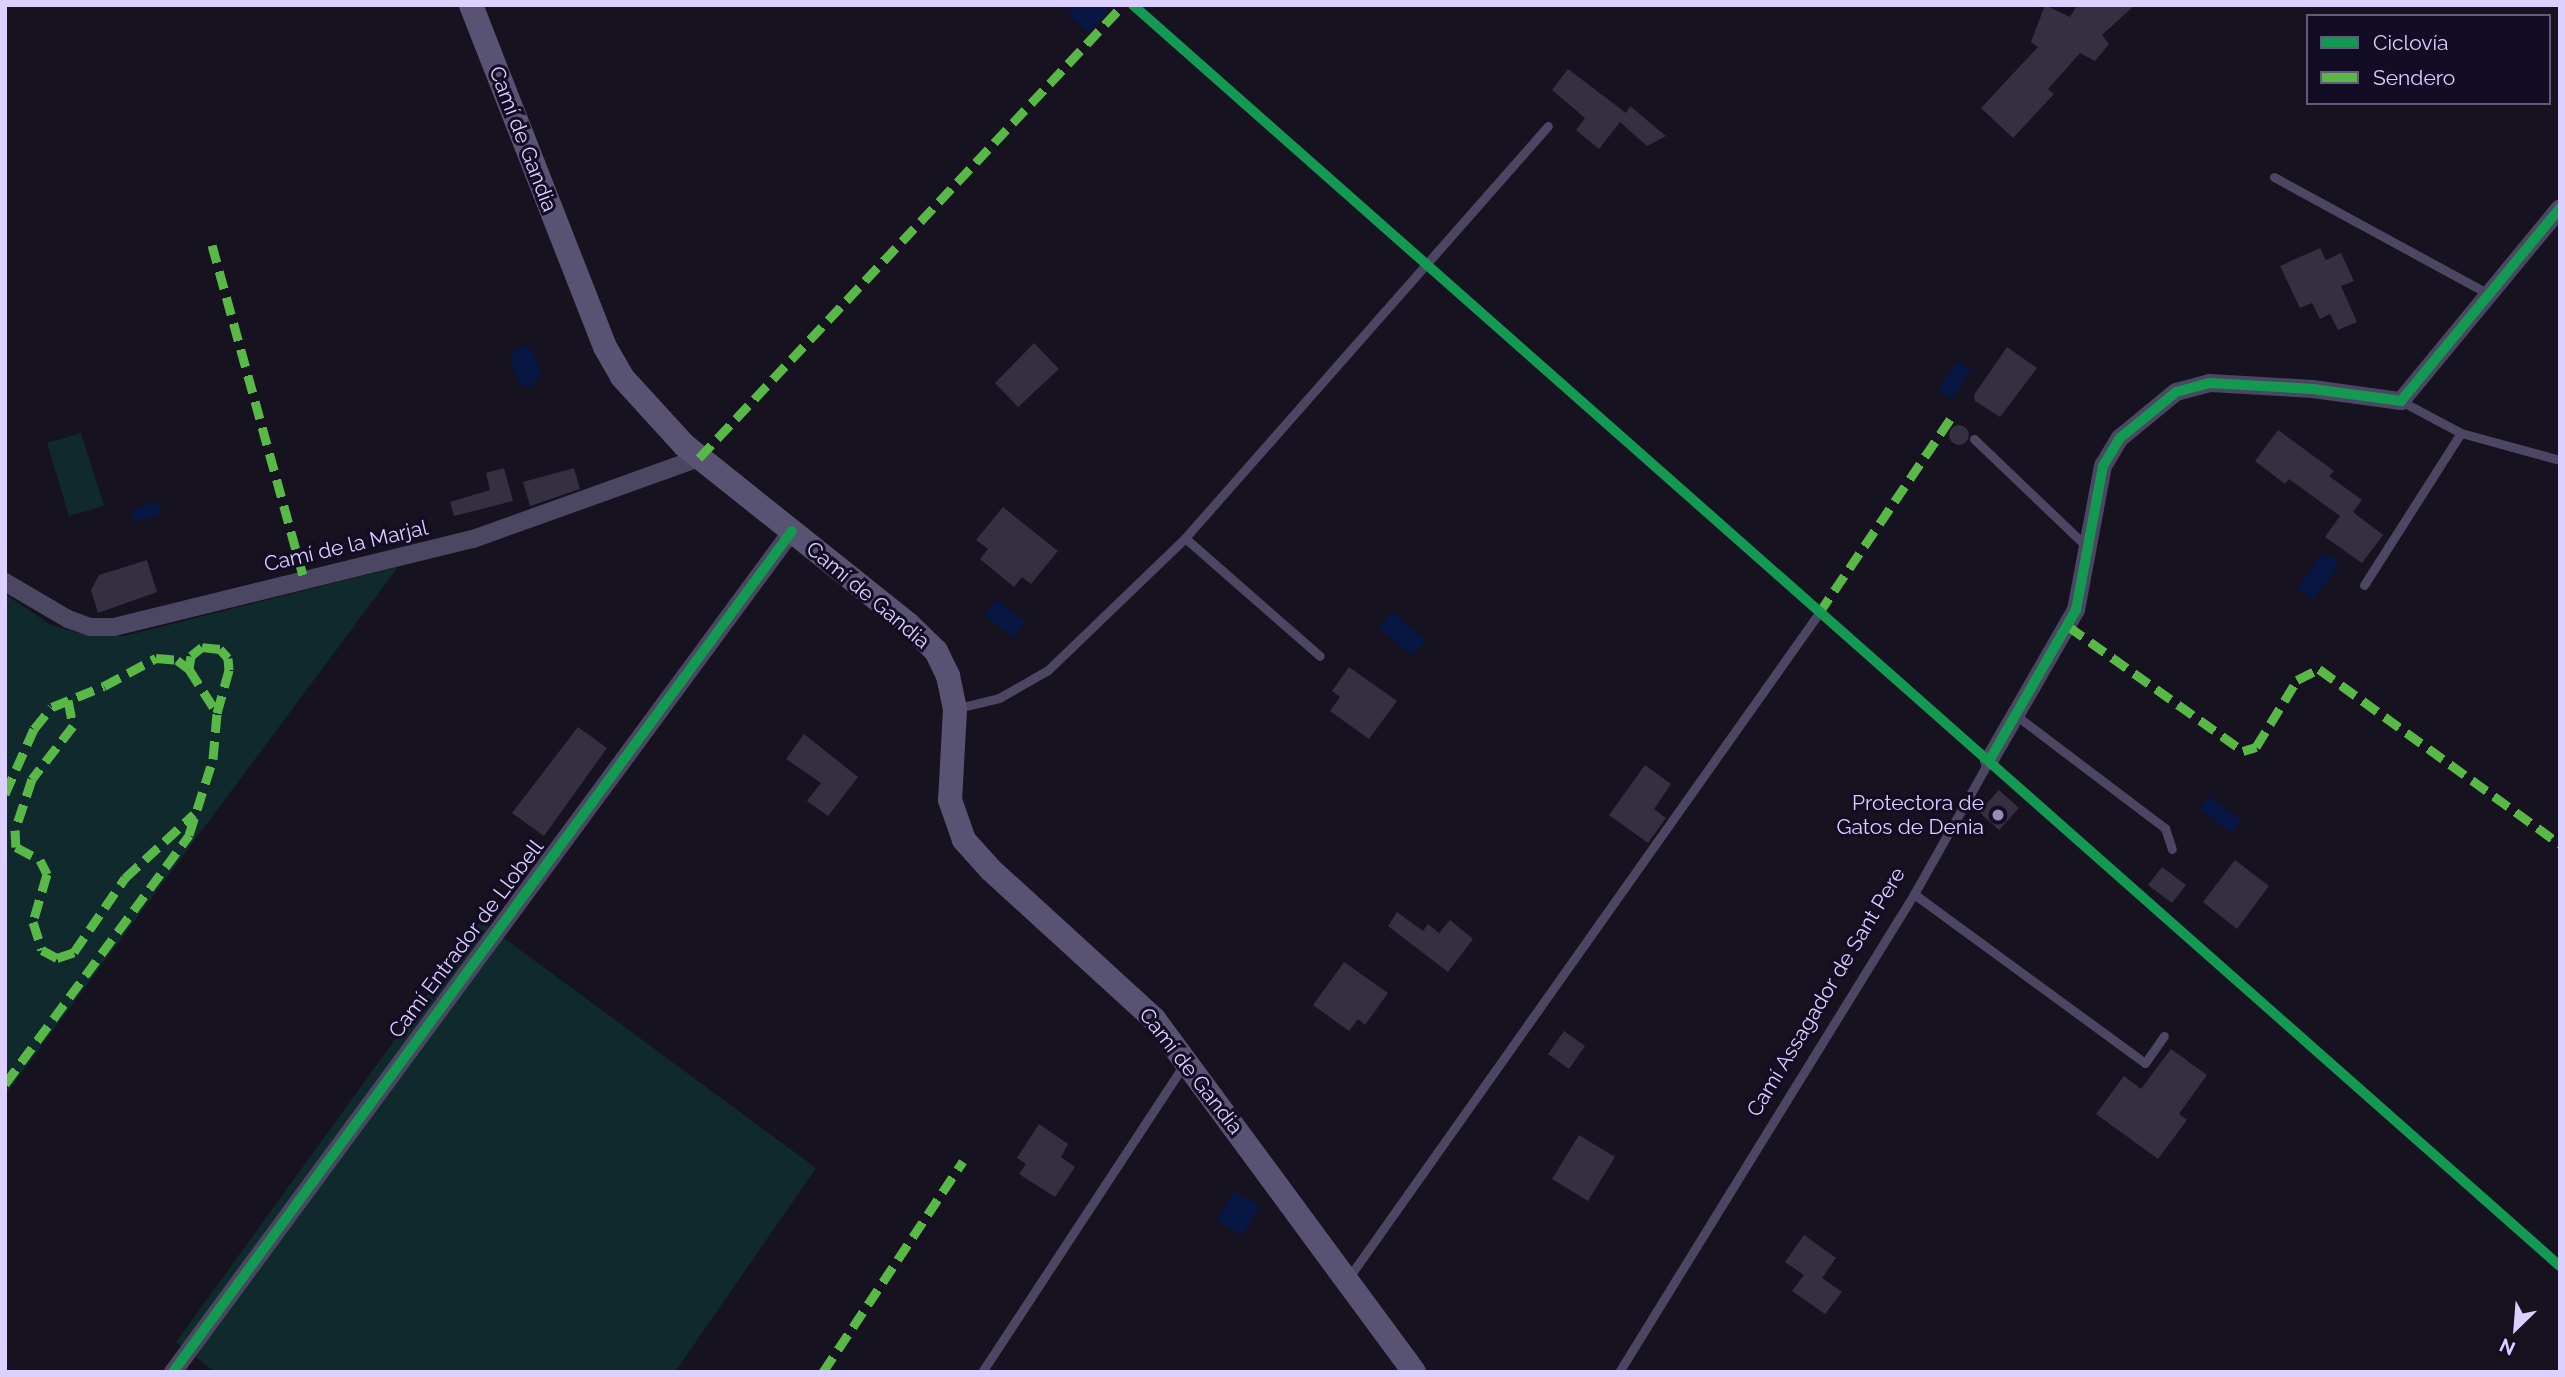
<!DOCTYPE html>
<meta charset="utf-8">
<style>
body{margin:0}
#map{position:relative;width:2565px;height:1377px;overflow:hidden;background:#16121f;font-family:Raleway,sans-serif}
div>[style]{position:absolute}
.green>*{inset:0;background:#10292d}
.water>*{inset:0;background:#071642}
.building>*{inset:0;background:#343041}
.round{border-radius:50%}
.path>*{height:3.5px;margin-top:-1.75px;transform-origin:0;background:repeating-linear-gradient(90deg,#455162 0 3.5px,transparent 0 8.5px)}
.lane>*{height:9px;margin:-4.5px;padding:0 4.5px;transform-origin:4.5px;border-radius:4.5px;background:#4b4661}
.street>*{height:18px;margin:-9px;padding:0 9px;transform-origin:9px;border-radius:9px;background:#4b4661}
.secondary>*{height:24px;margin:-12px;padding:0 12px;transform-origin:12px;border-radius:12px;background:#585373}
.quiet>*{height:9px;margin-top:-4.5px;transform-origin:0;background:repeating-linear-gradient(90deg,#58b947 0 18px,transparent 0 27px)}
.cycleway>*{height:10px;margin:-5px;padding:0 5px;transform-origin:5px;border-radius:5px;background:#139951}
.dots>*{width:19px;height:19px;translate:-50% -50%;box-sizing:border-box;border:4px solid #130c25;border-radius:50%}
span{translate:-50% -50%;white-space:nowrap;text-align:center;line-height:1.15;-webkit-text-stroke:6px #130c25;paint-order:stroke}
.street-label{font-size:21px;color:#dbd0ff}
.poi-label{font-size:21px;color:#dbd0ff}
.right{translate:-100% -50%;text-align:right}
.frame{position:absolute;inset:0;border:7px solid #dbd0ff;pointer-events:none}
.legend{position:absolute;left:2306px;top:14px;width:245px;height:91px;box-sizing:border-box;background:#130c25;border:2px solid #635a7c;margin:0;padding:9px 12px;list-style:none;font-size:21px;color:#dbd0ff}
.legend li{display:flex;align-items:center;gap:14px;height:35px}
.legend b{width:35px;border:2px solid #635a7c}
.north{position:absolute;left:2481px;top:1293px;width:70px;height:70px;-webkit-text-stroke:5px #130c25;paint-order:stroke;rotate:205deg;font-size:19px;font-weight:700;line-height:28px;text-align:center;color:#dbd0ff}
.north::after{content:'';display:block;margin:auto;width:24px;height:32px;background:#dbd0ff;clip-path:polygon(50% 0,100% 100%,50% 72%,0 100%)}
</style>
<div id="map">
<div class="green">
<i style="clip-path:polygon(81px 433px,104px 506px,69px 516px,47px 443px)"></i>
<i style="clip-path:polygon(398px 567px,5px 1095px,5px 594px,51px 625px,86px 635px,124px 636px)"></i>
<i style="clip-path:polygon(481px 921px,816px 1168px,675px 1372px,215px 1372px,176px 1342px)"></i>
</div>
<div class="water">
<i style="clip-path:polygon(1077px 5px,1113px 5px,1088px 33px,1068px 15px)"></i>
<i style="clip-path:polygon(524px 345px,533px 351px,541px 374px,531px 387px,520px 385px,511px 363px,513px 351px)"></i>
<i style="clip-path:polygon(1957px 361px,1971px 370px,1952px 399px,1938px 390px)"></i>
<i style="clip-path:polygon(157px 501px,161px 514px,134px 522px,133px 510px)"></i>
<i style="clip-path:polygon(2322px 554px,2335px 558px,2338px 566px,2314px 599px,2298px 588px)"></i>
<i style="clip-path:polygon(997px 600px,1026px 622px,1013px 637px,984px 615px)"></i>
<i style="clip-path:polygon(1392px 612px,1426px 640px,1412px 656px,1379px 628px)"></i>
<i style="clip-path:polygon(2208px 796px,2242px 820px,2232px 833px,2199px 809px)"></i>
<i style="clip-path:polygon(1234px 1191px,1260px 1206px,1242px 1235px,1217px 1221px)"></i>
</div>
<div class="building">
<i style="clip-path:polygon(2045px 5px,2070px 17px,2077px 5px,2135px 5px,2102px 35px,2109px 44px,2095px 61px,2080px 53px,2048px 89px,2054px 94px,2013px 138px,1981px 108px,2038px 47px,2031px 42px)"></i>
<i style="clip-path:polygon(1568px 69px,1626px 113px,1630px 106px,1666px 136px,1647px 146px,1620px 122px,1599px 149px,1576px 130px,1585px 118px,1552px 90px)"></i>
<i style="clip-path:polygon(2320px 248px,2326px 260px,2341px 253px,2354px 281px,2341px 286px,2357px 322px,2338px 330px,2330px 314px,2320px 319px,2312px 303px,2300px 308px,2280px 266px)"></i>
<i style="clip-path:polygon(1034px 343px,1059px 369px,1018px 407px,995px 383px)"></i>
<i style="clip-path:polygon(2007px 347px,2037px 368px,2000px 417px,1975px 401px,1974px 395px)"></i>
<i class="round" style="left:1949px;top:425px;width:20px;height:20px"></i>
<i style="clip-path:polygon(2278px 430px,2334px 471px,2329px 476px,2362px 500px,2353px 512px,2383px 535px,2362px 563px,2325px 537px,2340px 516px,2289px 479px,2285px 484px,2255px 461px)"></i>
<i style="clip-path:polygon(504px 468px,513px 501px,454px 516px,450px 502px,490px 490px,486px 473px)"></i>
<i style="clip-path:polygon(574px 468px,580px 489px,530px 506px,523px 482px)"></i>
<i style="clip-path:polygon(1003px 507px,1058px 551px,1031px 584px,1022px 577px,1014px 587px,980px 559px,988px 549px,976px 540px)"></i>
<i style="clip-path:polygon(147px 560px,157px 592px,98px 613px,91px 590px,99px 575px)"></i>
<i style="clip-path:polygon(1349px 667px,1397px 701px,1369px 739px,1330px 711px,1340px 697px,1332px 691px)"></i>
<i style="clip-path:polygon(578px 727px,607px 748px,544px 836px,512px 813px)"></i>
<i style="clip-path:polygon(804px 734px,858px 777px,828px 816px,807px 801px,821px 783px,786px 759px)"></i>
<i style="clip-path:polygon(1645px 765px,1671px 784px,1654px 809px,1666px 818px,1648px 843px,1609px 815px)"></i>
<i style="clip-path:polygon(1999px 790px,2019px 808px,1999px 830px,1979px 812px)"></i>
<i style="clip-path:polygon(2235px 860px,2269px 886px,2237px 929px,2203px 902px)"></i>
<i style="clip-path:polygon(2162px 867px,2186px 885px,2172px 903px,2148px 885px)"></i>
<i style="clip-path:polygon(1397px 912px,1423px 931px,1428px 924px,1439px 933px,1450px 920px,1473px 939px,1448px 972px,1388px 926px)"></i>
<i style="clip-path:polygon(1344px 962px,1388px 993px,1365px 1025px,1358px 1019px,1349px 1031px,1313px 1005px)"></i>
<i style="clip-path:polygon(1564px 1031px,1585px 1046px,1569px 1069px,1548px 1054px)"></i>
<i style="clip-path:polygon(2171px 1049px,2207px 1075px,2179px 1114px,2187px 1120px,2158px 1159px,2096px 1114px,2124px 1076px,2141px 1089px)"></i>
<i style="clip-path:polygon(1039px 1124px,1068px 1144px,1061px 1157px,1075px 1167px,1055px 1197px,1019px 1174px,1026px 1164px,1017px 1158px)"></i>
<i style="clip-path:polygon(1579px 1135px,1615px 1157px,1588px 1201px,1552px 1179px)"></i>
<i style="clip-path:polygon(1804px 1235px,1836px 1258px,1822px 1278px,1842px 1292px,1825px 1314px,1792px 1291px,1804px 1275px,1785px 1262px)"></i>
</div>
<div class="path">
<i style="left:1133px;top:5px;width:377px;rotate:41.8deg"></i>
<i style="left:1435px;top:275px;width:497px;rotate:41.3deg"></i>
<i style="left:1829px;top:622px;width:192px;rotate:41deg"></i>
<i style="left:2003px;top:774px;width:743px;rotate:41.45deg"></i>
</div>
<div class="lane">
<i style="left:2274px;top:177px;width:245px;rotate:28.6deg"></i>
<i style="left:2401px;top:401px;width:68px;rotate:28.1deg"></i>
<i style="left:2461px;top:433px;width:103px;rotate:15.3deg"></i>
<i style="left:1974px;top:439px;width:156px;rotate:43.7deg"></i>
<i style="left:1185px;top:538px;width:179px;rotate:41.2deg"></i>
<i style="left:2364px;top:585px;width:180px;rotate:-57.5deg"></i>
<i style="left:958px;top:708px;width:42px;rotate:-13.7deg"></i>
<i style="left:999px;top:698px;width:56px;rotate:-29.7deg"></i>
<i style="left:1048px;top:670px;width:190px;rotate:-43.9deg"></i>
<i style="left:1185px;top:538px;width:549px;rotate:-48.62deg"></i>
<i style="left:2018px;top:717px;width:184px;rotate:37.1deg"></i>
<i style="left:2165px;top:828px;width:22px;rotate:72deg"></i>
<i style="left:1914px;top:894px;width:286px;rotate:36.2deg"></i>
<i style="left:2145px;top:1063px;width:33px;rotate:-55deg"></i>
<i style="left:1347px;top:1280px;width:817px;rotate:-54.72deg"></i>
<i style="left:982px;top:1372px;width:370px;rotate:-56.7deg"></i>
<i style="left:1619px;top:1372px;width:562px;rotate:-58.32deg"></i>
<i style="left:1914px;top:894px;width:153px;rotate:-60.6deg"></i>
</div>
<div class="street">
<i style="left:5px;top:582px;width:73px;rotate:30.4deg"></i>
<i style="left:68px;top:619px;width:23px;rotate:20deg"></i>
<i style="left:90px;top:627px;width:24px"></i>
<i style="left:114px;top:627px;width:370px;rotate:-13.8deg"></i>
<i style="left:473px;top:539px;width:240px;rotate:-19.7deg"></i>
<i style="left:1989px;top:761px;width:174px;rotate:-60.1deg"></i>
<i style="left:2076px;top:610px;width:147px;rotate:-79.4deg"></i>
<i style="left:2103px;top:466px;width:33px;rotate:-59deg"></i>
<i style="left:2120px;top:438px;width:72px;rotate:-39.4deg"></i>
<i style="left:2176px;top:392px;width:35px;rotate:-15deg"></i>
<i style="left:2210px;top:383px;width:103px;rotate:3.3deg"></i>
<i style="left:2313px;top:389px;width:89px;rotate:7.8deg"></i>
<i style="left:2401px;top:401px;width:250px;rotate:-50.5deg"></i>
<i style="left:173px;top:1372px;width:1044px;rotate:-53.65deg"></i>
</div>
<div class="secondary">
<i style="left:471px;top:5px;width:367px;rotate:68.6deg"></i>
<i style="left:605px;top:347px;width:34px;rotate:60deg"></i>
<i style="left:622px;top:377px;width:92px;rotate:47.6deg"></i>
<i style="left:684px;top:445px;width:287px;rotate:38.6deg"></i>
<i style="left:908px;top:624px;width:39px;rotate:44deg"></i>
<i style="left:936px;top:651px;width:28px;rotate:64deg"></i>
<i style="left:948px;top:676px;width:34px;rotate:78deg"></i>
<i style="left:955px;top:709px;width:91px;rotate:93.1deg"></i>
<i style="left:950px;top:800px;width:42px;rotate:70.7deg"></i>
<i style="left:964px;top:840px;width:40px;rotate:48deg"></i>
<i style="left:991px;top:870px;width:221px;rotate:42.4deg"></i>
<i style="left:1154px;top:1019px;width:438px;rotate:53.6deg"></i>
</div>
<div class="quiet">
<i style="left:212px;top:245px;width:345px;rotate:74.6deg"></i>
<i style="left:699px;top:458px;width:620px;rotate:-46.89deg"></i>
<i style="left:1819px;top:613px;width:239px;rotate:-55.9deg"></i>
<i style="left:2068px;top:626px;width:215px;rotate:35.5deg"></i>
<i style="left:2243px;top:751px;width:14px;rotate:-17deg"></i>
<i style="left:2256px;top:747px;width:79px;rotate:-58.5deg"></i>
<i style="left:2297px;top:680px;width:25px;rotate:-27deg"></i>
<i style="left:2319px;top:669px;width:298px;rotate:36deg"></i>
<i style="left:68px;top:700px;width:26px;rotate:79deg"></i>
<i style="left:73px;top:726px;width:67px;rotate:127.7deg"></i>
<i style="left:32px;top:779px;width:54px;rotate:108.4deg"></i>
<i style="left:15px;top:830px;width:17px;rotate:87deg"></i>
<i style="left:16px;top:847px;width:27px;rotate:28deg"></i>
<i style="left:40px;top:860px;width:16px;rotate:63deg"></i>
<i style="left:47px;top:874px;width:50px;rotate:106.3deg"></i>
<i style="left:33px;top:922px;width:29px;rotate:72deg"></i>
<i style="left:42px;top:950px;width:17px;rotate:28deg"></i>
<i style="left:57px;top:958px;width:18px;rotate:-19deg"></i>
<i style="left:74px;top:952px;width:90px;rotate:-55.4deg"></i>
<i style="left:125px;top:878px;width:94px;rotate:-42.8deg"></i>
<i style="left:5px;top:794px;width:71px;rotate:-66deg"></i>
<i style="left:34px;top:729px;width:28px;rotate:-51deg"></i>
<i style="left:52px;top:707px;width:56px;rotate:-22deg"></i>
<i style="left:104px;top:686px;width:59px;rotate:-28.3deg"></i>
<i style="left:156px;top:658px;width:21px;rotate:5deg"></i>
<i style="left:177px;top:660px;width:15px;rotate:37deg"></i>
<i style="left:5px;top:1084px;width:310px;rotate:-53.5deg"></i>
<i style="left:189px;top:835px;width:80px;rotate:-72.5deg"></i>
<i style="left:213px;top:759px;width:46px;rotate:-85deg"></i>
<i style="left:217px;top:713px;width:45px;rotate:-74.4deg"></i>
<i style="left:229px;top:670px;width:12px;rotate:-95deg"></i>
<i style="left:228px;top:658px;width:12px;rotate:-132deg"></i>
<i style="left:220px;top:649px;width:18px;rotate:-174deg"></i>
<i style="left:202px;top:647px;width:14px;rotate:141deg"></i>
<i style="left:191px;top:656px;width:13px;rotate:99deg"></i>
<i style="left:189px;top:669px;width:52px;rotate:57.5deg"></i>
<i style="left:823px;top:1372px;width:253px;rotate:-56.4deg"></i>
</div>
<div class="cycleway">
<i style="left:1133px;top:5px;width:1904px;rotate:41.47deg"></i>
<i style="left:1989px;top:761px;width:174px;rotate:-60.1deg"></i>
<i style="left:2076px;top:610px;width:147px;rotate:-79.4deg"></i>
<i style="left:2103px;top:466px;width:33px;rotate:-59deg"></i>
<i style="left:2120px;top:438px;width:72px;rotate:-39.4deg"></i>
<i style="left:2176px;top:392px;width:35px;rotate:-15deg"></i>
<i style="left:2210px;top:383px;width:103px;rotate:3.3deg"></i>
<i style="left:2313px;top:389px;width:89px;rotate:7.8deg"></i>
<i style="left:2401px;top:401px;width:250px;rotate:-50.5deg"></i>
<i style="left:173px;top:1372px;width:1044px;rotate:-53.65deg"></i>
</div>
<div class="dots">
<i style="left:1998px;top:815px;background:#968eb1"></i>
</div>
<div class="street-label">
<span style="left:523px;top:139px;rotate:69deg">Camí de Gandia</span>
<span style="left:346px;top:546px;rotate:-13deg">Camí de la Marjal</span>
<span style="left:868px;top:595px;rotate:40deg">Camí de Gandia</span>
<span style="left:466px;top:939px;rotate:-53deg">Camí Entrador de Llobell</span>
<span style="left:1826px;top:992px;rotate:-59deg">Camí Assagador de Sant Pere</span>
<span style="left:1191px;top:1071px;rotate:52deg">Camí de Gandia</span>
</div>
<div class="poi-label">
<span class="right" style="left:1984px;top:815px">Protectora de<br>Gatos de Denia</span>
</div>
<div class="frame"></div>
<ul class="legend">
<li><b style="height:9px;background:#139951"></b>Ciclovía</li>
<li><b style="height:9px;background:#58b947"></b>Sendero</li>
</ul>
<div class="north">N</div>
</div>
